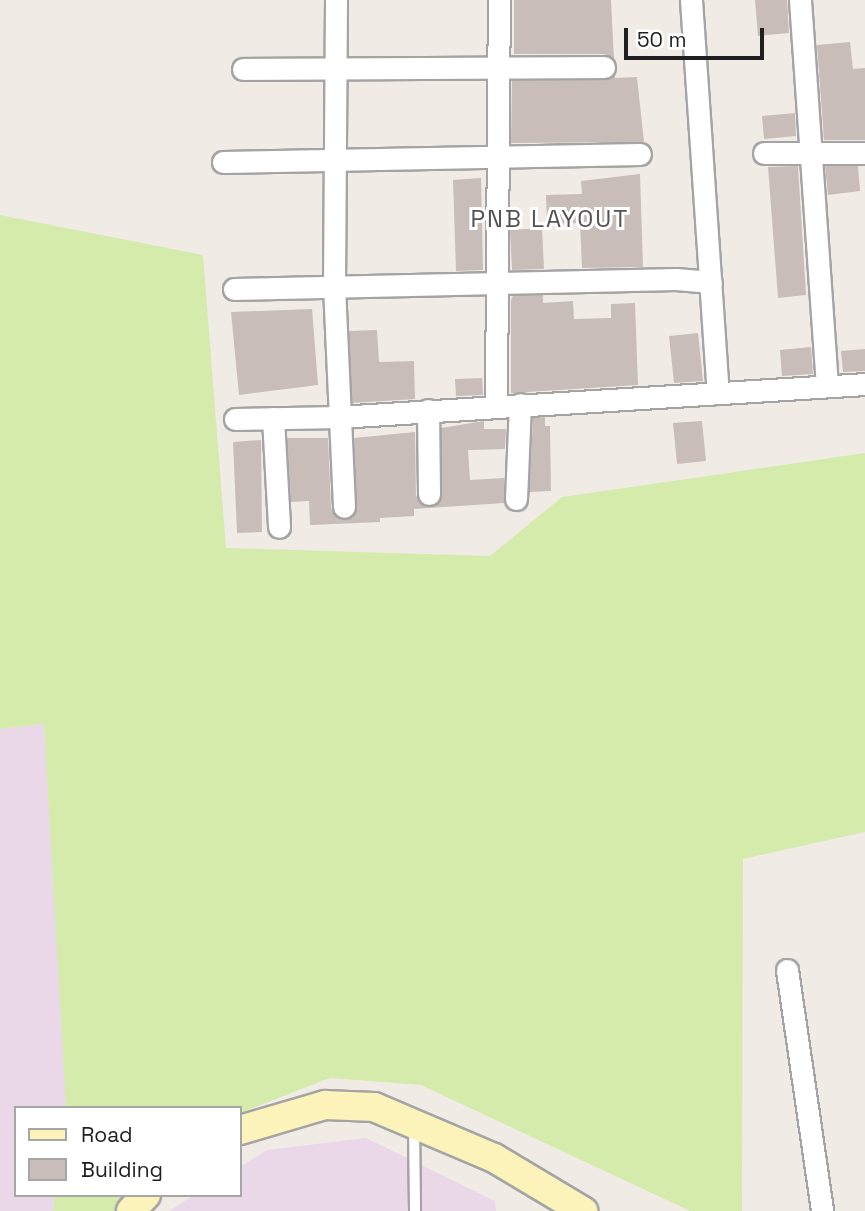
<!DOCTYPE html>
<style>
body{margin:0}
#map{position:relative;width:865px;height:1211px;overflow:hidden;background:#f1ebe6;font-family:"Space Grotesk",sans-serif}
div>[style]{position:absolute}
.industrial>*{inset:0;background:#ead8e9}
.grass>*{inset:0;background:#d5ebac}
.building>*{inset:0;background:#c8bdb9}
.roads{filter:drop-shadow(2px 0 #a4a4a4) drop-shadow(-2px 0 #a4a4a4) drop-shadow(0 2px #a4a4a4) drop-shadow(0 -2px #a4a4a4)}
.service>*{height:10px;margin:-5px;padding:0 5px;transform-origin:5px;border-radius:5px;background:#fff}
.minor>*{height:21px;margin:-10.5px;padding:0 10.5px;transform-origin:10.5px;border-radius:10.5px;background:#fff}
.secondary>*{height:28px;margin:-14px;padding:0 14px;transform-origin:14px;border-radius:14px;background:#fbf3ba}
span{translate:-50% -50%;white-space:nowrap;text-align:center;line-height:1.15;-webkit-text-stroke:6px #fff;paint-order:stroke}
.neighbourhood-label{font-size:24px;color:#535353;letter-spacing:2px}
.legend{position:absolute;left:14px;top:1106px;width:228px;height:91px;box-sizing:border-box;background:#fff;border:2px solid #a6a6a6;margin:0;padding:9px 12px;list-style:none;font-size:21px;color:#202020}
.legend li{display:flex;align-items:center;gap:14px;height:35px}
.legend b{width:35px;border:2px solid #a6a6a6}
.scale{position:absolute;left:624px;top:28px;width:140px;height:32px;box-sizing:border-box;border:4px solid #202020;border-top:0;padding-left:9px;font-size:21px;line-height:24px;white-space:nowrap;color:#202020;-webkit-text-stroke:5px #fff;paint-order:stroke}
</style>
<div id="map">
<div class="industrial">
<i style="clip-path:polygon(44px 724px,68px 1092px,66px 1108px,16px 1108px,16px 1195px,55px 1195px,53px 1211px,0 1211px,0 729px)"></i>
<i style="clip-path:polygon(366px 1138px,495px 1201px,496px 1211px,169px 1211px,194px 1195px,240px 1195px,240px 1167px,267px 1150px)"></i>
</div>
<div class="grass">
<i style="clip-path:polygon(0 215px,203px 255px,226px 548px,490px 556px,562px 497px,865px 453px,865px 832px,743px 859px,742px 1211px,690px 1211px,421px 1085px,330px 1078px,240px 1113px,240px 1108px,66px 1108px,44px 724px,0 729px)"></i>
<i style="clip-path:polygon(55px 1195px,128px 1195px,116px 1211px,53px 1211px)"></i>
</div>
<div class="building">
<i style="clip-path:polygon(514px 0,611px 0,614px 59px,604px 54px,514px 54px)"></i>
<i style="clip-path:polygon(755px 0,787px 0,789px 33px,758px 36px)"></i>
<i style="clip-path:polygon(850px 42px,853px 69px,865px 68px,865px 140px,824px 140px,817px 45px)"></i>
<i style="clip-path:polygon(615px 74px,615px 78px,637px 77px,644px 142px,511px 143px,512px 81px,604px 80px)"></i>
<i style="clip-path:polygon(795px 113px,796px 136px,764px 139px,762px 116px)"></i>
<i style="clip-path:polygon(798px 166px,806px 295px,778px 298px,768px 167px)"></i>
<i style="clip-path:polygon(825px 166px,858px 166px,860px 191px,828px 195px)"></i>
<i style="clip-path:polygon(640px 174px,643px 267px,582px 268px,580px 223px,547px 224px,546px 195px,582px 194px,581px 181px)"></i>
<i style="clip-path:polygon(481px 178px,483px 270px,456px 271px,453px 180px)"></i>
<i style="clip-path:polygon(542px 228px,544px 269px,512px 270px,510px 230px)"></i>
<i style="clip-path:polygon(543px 295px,543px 303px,573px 301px,574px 319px,611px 318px,611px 304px,635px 303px,638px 385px,511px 393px,511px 300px,513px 296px)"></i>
<i style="clip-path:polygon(312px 309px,318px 385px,239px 395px,231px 312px)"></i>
<i style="clip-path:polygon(377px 330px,379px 362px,414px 361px,415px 399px,352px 403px,349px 331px)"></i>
<i style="clip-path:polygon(698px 333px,703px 381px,674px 383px,669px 336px)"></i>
<i style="clip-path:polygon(811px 347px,813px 374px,782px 376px,780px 350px)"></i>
<i style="clip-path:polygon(865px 349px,865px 371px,843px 372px,841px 351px)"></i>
<i style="clip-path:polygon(482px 378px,483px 395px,456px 396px,455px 379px)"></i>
<i style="clip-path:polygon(545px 417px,545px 426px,550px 426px,551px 491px,529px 492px,533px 418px)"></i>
<i style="clip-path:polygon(484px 421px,484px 429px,506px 429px,505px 449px,468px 450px,470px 480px,504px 478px,504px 503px,414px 509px,414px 516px,380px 518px,380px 522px,310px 525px,309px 501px,291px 502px,287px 438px,328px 438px,331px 508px,337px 518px,345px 520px,357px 507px,354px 438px,415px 432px,416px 495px,422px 505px,430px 507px,442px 495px,441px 428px)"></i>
<i style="clip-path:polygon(702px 421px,706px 461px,677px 464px,673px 423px)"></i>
<i style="clip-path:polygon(261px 440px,262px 532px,237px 533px,233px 442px)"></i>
</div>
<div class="roads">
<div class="service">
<i style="left:414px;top:1126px;width:85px;rotate:89.3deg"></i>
</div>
<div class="minor">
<i style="left:336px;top:0;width:286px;rotate:90.4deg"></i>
<i style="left:334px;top:286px;width:221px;rotate:87.4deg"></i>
<i style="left:691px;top:0;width:394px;rotate:86.1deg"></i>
<i style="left:800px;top:0;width:387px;rotate:86deg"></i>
<i style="left:243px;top:69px;width:361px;rotate:-0.3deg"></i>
<i style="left:764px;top:153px;width:101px"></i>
<i style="left:223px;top:162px;width:417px;rotate:-1.1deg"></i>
<i style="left:234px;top:289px;width:442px;rotate:-1.3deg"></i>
<i style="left:676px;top:279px;width:35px;rotate:5deg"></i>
<i style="left:496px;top:406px;width:406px;rotate:-89.6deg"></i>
<i style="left:428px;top:410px;width:84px;rotate:89.3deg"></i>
<i style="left:273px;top:418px;width:109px;rotate:86.8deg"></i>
<i style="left:235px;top:419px;width:103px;rotate:-1.1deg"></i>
<i style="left:338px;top:417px;width:528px;rotate:-3.58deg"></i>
<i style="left:516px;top:499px;width:95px;rotate:-87.6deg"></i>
<i style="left:787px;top:970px;width:244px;rotate:81.7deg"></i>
</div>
<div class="secondary">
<i style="left:240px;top:1130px;width:89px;rotate:-16.4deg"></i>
<i style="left:325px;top:1105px;width:49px;rotate:2.3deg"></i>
<i style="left:374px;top:1107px;width:130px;rotate:23deg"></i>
<i style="left:494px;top:1158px;width:104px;rotate:30.8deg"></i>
<i style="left:131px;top:1211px;width:22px;rotate:-47deg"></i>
</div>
</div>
<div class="neighbourhood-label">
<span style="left:550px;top:219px">PNB LAYOUT</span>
</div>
<ul class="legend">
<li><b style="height:9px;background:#fbf3ba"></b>Road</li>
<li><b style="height:19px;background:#c8bdb9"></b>Building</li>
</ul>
<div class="scale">50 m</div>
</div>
